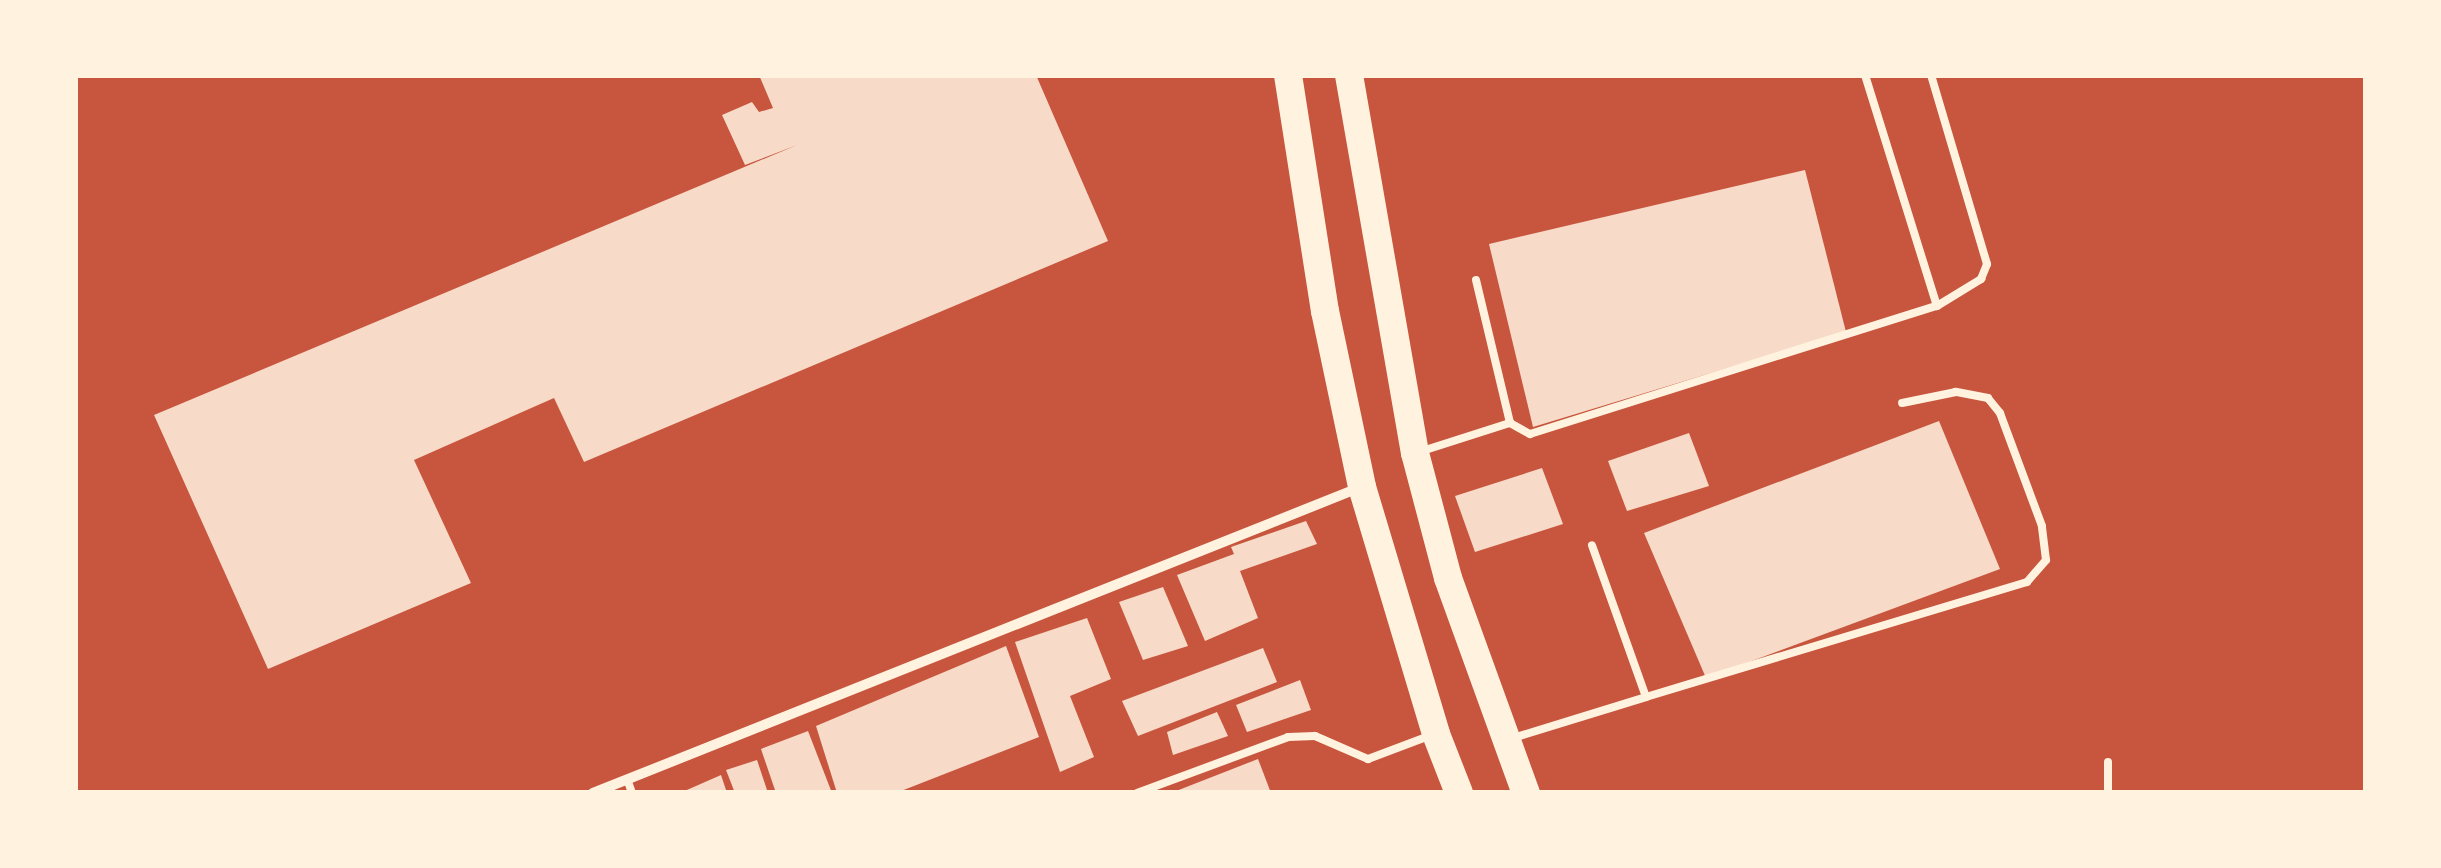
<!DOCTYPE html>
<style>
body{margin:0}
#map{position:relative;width:2441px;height:868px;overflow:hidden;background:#c8553d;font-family:"Fira Sans Condensed",sans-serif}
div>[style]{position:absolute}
.building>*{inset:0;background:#f7dbc8}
.service>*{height:8px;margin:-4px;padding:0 4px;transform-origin:4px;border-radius:4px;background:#fff3e0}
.minor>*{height:10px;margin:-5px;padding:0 5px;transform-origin:5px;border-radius:5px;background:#fff3e0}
.trunk>*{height:28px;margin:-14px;padding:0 14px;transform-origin:14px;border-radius:14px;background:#fff3e0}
span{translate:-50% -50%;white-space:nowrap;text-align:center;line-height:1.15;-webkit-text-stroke:9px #fff3e0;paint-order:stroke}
.frame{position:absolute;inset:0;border:78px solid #fff3e0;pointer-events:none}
</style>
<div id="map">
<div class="building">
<i style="clip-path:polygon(759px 75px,1036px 75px,1108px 241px,584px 462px,554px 398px,414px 460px,471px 583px,268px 669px,154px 415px,797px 145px,745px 165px,722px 115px,752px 102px,759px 112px,773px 108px)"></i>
<i style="clip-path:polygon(1805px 170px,1846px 332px,1533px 427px,1489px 244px)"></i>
<i style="clip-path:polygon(1939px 421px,2000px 569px,1706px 678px,1644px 533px)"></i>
<i style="clip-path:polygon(1689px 433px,1709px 486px,1627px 511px,1608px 461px)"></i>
<i style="clip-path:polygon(1542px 468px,1563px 524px,1475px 552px,1455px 496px)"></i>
<i style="clip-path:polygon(1306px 521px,1317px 544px,1240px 571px,1258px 618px,1205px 641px,1177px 575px,1234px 554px,1231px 547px)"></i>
<i style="clip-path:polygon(1163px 587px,1188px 646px,1143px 660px,1119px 602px)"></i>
<i style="clip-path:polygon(1087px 618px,1111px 679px,1070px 696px,1094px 757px,1060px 772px,1015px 642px)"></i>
<i style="clip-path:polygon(1006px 646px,1039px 737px,896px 793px,837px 793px,816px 726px)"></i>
<i style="clip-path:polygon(1263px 648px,1277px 682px,1138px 736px,1122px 701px)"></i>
<i style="clip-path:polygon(1300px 680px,1311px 710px,1247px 732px,1236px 705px)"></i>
<i style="clip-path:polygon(1217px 712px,1228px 736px,1173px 755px,1167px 732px)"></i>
<i style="clip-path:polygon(808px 731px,832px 793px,776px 793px,761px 749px)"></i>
<i style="clip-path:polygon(1258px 759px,1271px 793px,1171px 793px)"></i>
<i style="clip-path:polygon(757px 760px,768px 793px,735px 793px,726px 770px)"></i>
<i style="clip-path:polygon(721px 775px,727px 793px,680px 793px)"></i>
</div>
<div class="service">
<i style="left:1865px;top:75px;width:242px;rotate:72.7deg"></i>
<i style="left:1476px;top:280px;width:147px;rotate:76.6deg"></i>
<i style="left:1510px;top:423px;width:23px;rotate:29deg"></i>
<i style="left:1530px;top:434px;width:427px;rotate:-17.5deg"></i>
<i style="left:1937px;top:306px;width:52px;rotate:-31.5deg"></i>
<i style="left:1981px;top:279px;width:16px;rotate:-68deg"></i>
<i style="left:1987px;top:264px;width:197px;rotate:-106.5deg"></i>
<i style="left:1419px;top:452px;width:96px;rotate:-17.7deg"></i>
<i style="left:1646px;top:697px;width:398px;rotate:-16.8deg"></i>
<i style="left:2027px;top:582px;width:29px;rotate:-49deg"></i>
<i style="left:2046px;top:560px;width:34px;rotate:-97deg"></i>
<i style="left:2042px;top:526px;width:121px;rotate:-110.4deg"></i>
<i style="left:2000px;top:413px;width:19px;rotate:-129deg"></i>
<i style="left:1988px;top:398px;width:33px;rotate:-169deg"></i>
<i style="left:1956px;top:392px;width:55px;rotate:168.5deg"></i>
<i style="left:1513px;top:738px;width:139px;rotate:-17.1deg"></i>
<i style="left:1646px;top:697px;width:161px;rotate:-109.6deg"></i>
<i style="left:627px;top:779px;width:15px;rotate:70deg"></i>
<i style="left:1137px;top:793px;width:161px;rotate:-20.3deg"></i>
<i style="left:1288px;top:737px;width:27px;rotate:-2deg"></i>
<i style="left:1315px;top:736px;width:58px;rotate:23.5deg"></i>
<i style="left:1368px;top:759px;width:68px;rotate:-20.6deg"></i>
<i style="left:2108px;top:793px;width:31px;rotate:-90deg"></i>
</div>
<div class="minor">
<i style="left:593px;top:793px;width:827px;rotate:-21.72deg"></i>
</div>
<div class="trunk">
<i style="left:1288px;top:75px;width:239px;rotate:81.1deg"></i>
<i style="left:1325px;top:311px;width:180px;rotate:78.1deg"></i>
<i style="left:1362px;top:487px;width:258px;rotate:73.3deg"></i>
<i style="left:1436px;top:734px;width:63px;rotate:68.7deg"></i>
<i style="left:1349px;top:75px;width:384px;rotate:80.1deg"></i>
<i style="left:1415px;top:453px;width:129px;rotate:75.2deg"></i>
<i style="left:1448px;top:578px;width:229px;rotate:70.1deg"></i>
</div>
<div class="frame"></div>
</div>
